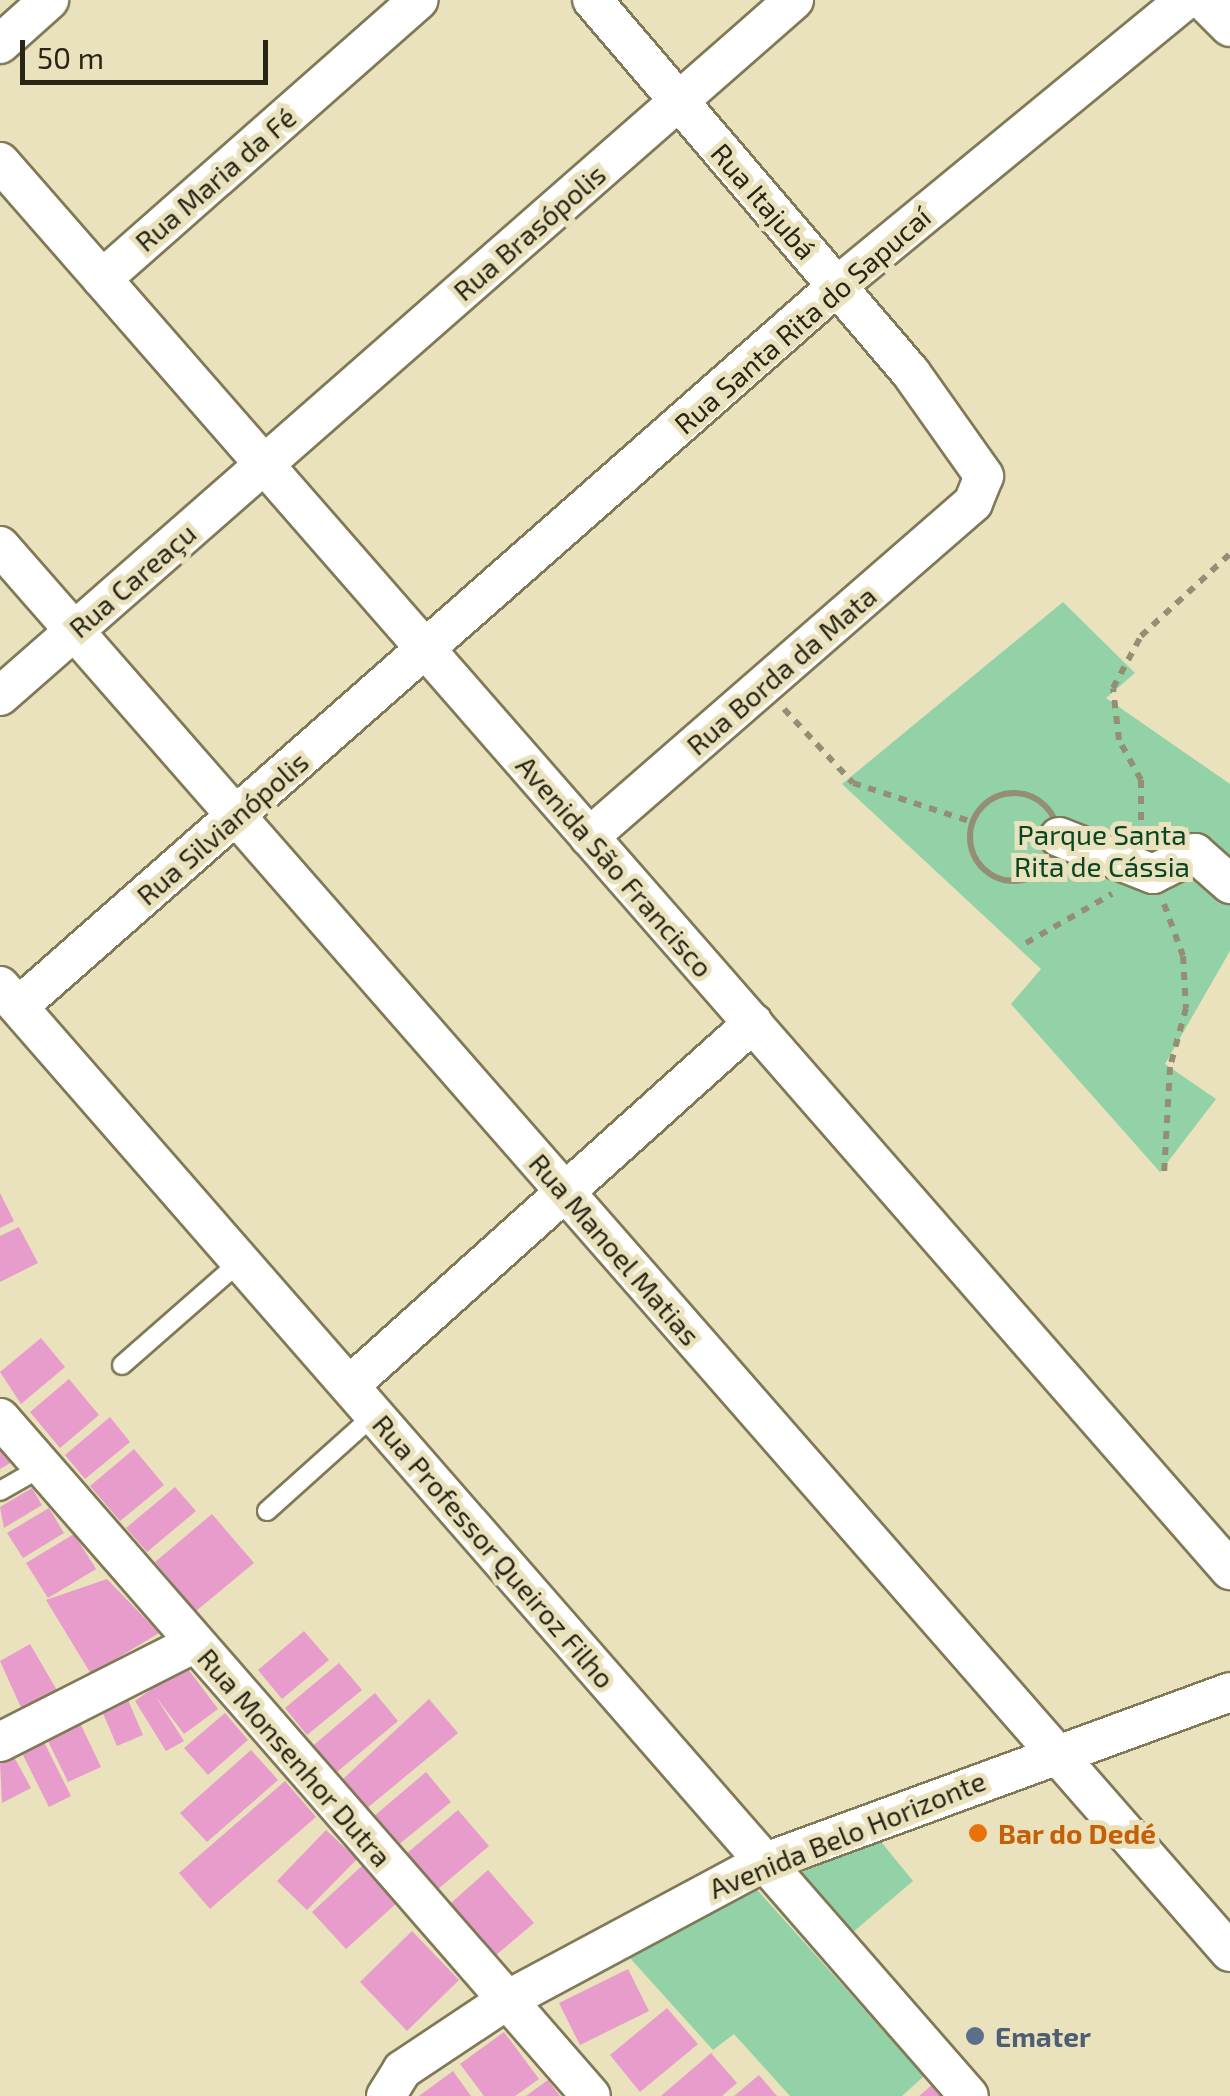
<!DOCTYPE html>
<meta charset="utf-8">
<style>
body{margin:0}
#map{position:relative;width:1230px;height:2096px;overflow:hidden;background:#e9e2bd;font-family:"Exo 2",sans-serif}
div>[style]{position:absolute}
.green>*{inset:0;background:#93d1a7}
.building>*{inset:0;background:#e79ccb}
.path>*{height:6px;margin-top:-3px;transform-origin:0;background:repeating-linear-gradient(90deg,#948f74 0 8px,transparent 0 16px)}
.path>.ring{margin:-3px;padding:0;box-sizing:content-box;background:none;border:6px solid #948f74;border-radius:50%}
.roads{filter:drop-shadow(2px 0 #807958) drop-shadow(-2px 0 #807958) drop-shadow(0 2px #807958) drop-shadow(0 -2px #807958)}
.lane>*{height:18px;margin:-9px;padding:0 9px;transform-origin:9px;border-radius:9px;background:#fff}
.street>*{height:38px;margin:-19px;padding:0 19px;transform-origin:19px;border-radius:19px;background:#fff}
.dots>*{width:28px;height:28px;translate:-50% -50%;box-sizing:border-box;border:5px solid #e9e2bd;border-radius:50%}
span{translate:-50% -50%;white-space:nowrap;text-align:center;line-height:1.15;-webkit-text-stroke:10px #e9e2bd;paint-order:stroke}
.street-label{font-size:28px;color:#282517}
.park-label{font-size:28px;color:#074525}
.food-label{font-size:28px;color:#c56008;font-weight:700}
.left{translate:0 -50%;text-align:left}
.service-label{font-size:28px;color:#4e5e75;font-weight:700}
.scale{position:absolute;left:20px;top:40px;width:248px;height:45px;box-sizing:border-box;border:5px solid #282517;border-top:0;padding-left:12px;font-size:30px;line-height:35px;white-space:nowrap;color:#282517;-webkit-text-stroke:8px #e9e2bd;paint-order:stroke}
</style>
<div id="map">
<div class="green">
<i style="clip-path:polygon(1063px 602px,1135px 673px,1106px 698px,1230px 784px,1230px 951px,1165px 1064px,1216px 1099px,1160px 1172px,1011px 1004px,1041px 969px,842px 784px)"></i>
<i style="clip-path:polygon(878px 1838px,913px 1881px,839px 1944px,780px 1876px)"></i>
<i style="clip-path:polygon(751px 1883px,924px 2076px,902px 2096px,790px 2096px,734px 2034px,713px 2050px,630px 1958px)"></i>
</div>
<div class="building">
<i style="clip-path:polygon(0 1193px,14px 1221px,0 1228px)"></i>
<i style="clip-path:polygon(19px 1227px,38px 1263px,0 1282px,0 1236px)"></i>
<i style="clip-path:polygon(41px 1338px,65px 1367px,21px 1404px,0 1372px)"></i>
<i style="clip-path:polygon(69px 1379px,99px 1415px,60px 1448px,30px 1412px)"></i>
<i style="clip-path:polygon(110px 1417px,130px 1442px,85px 1479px,65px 1455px)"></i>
<i style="clip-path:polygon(0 1447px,12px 1462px,0 1469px)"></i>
<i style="clip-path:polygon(134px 1449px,164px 1485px,120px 1521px,90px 1486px)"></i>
<i style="clip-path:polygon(175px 1487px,196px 1511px,147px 1552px,126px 1528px)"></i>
<i style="clip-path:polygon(32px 1488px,42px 1505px,4px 1528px,0 1507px)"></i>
<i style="clip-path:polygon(49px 1508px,64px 1533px,23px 1558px,7px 1533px)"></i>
<i style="clip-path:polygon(212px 1514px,254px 1563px,196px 1611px,155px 1562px)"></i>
<i style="clip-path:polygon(74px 1534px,96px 1569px,48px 1598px,26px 1563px)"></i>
<i style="clip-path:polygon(107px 1579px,159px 1633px,91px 1674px,46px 1600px)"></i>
<i style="clip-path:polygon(304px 1631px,329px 1660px,282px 1699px,258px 1670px)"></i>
<i style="clip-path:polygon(30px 1644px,58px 1692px,23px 1712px,0 1661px)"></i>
<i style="clip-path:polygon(339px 1663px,362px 1690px,307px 1735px,285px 1708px)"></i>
<i style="clip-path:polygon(185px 1665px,218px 1709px,184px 1734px,156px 1697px,184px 1741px,166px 1751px,135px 1701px)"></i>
<i style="clip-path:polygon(375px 1693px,398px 1721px,331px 1777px,308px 1750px)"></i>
<i style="clip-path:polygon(429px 1699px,458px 1733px,366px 1809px,342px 1780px)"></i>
<i style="clip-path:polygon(128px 1700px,143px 1735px,117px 1746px,102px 1711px)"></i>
<i style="clip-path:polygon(225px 1713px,248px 1740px,208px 1775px,184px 1748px)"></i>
<i style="clip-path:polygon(79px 1721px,101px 1767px,68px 1782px,46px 1737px)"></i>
<i style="clip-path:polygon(43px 1740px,71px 1796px,49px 1807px,21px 1751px)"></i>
<i style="clip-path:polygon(251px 1750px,278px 1780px,207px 1842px,180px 1813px)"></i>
<i style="clip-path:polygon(13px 1755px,31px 1788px,2px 1803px,0 1762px)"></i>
<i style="clip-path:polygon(426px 1772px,451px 1802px,397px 1846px,373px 1817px)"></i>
<i style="clip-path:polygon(285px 1781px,316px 1817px,210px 1909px,179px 1873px)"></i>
<i style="clip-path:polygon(458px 1810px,489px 1846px,437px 1890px,406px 1854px)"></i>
<i style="clip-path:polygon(326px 1830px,357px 1859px,307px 1910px,277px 1881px)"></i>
<i style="clip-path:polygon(365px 1863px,399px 1901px,346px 1949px,312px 1912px)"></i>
<i style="clip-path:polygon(488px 1870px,534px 1923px,496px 1955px,451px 1903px)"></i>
<i style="clip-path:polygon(412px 1931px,459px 1980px,407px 2031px,360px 1982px)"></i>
<i style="clip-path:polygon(628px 1969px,649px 2011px,580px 2045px,559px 2003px)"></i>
<i style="clip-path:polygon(667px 2008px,698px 2044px,640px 2092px,610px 2055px)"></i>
<i style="clip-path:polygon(504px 2032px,539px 2079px,515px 2096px,484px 2096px,460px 2064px)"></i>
<i style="clip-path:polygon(711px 2053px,737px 2083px,722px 2096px,661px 2096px)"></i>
<i style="clip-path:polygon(453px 2071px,471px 2096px,419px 2096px)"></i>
<i style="clip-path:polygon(759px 2075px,777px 2096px,734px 2096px)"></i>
<i style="clip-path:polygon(548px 2080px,560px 2096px,526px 2096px)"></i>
<i style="clip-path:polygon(933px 2084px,944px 2096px,919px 2096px)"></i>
</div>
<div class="path">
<i style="left:784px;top:709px;width:101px;rotate:47deg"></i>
<i style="left:853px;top:783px;width:125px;rotate:18.1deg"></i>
<i class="ring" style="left:970px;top:793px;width:82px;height:82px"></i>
<i style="left:1141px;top:836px;width:56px;rotate:-90deg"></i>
<i style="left:1141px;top:780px;width:46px;rotate:-118.8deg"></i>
<i style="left:1119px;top:740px;width:52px;rotate:-96.6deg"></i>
<i style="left:1113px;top:688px;width:59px;rotate:-61.7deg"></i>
<i style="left:1141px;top:636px;width:121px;rotate:-42.7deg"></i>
<i style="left:1164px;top:904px;width:55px;rotate:69.9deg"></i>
<i style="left:1183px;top:956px;width:52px;rotate:86.7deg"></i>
<i style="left:1186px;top:1008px;width:61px;rotate:105.2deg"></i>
<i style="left:1170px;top:1067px;width:109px;rotate:93.2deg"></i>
<i style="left:1026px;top:943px;width:99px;rotate:-29.7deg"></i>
</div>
<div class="roads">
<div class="lane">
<i style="left:122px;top:1365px;width:158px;rotate:-41.2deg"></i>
<i style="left:0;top:1491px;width:48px;rotate:-29.7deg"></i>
<i style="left:267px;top:1511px;width:145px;rotate:-41.9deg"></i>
</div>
<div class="street">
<i style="left:1203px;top:0;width:38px;rotate:45deg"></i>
<i style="left:0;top:44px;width:66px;rotate:-41.9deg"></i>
<i style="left:0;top:162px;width:1870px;rotate:48.86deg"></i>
<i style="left:102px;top:279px;width:422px;rotate:-41.4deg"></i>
<i style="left:0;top:546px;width:1868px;rotate:48.82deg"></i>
<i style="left:0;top:696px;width:1056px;rotate:-41.24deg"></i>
<i style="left:589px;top:837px;width:509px;rotate:-41.02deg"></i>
<i style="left:973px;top:503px;width:29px;rotate:-68deg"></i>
<i style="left:984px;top:476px;width:126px;rotate:-125.3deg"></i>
<i style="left:911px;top:373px;width:491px;rotate:-130.5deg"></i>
<i style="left:1059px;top:837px;width:101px;rotate:21.5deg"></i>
<i style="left:1153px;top:874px;width:47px;rotate:-26.6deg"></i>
<i style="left:1195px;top:853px;width:47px;rotate:41.5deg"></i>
<i style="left:0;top:986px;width:1473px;rotate:48.88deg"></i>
<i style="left:19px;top:1006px;width:1090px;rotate:-41.35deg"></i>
<i style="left:837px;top:286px;width:450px;rotate:-39.4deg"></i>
<i style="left:350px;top:1385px;width:542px;rotate:-41.93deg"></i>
<i style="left:0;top:1418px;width:899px;rotate:48.92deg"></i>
<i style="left:0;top:1742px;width:219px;rotate:-26.9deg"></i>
<i style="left:386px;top:2096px;width:31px;rotate:-58deg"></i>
<i style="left:402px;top:2070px;width:126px;rotate:-33.7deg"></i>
<i style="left:507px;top:2000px;width:290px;rotate:-28.2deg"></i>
<i style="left:763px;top:1863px;width:497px;rotate:-20.1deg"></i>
</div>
</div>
<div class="dots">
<i style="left:978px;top:1833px;background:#e8710a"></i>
<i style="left:975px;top:2036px;background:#5c6f8a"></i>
</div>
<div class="street-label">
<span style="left:215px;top:179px;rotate:-41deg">Rua Maria da Fé</span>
<span style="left:764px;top:201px;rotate:49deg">Rua Itajubá</span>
<span style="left:529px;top:232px;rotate:-41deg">Rua Brasópolis</span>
<span style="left:802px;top:320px;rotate:-41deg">Rua Santa Rita do Sapucaí</span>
<span style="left:132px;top:580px;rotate:-41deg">Rua Careaçu</span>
<span style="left:781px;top:670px;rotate:-41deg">Rua Borda da Mata</span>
<span style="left:222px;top:828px;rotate:-41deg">Rua Silvianópolis</span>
<span style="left:615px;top:866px;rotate:49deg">Avenida São Francisco</span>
<span style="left:615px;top:1249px;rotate:49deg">Rua Manoel Matias</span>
<span style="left:494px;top:1551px;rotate:49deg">Rua Professor Queiroz Filho</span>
<span style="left:295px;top:1757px;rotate:49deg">Rua Monsenhor Dutra</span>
<span style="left:847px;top:1834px;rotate:-22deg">Avenida Belo Horizonte</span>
</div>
<div class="park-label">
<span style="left:1102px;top:850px">Parque Santa<br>Rita de Cássia</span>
</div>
<div class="food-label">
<span class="left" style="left:998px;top:1833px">Bar do Dedé</span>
</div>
<div class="service-label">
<span class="left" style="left:995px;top:2036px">Emater</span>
</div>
<div class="scale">50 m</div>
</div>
